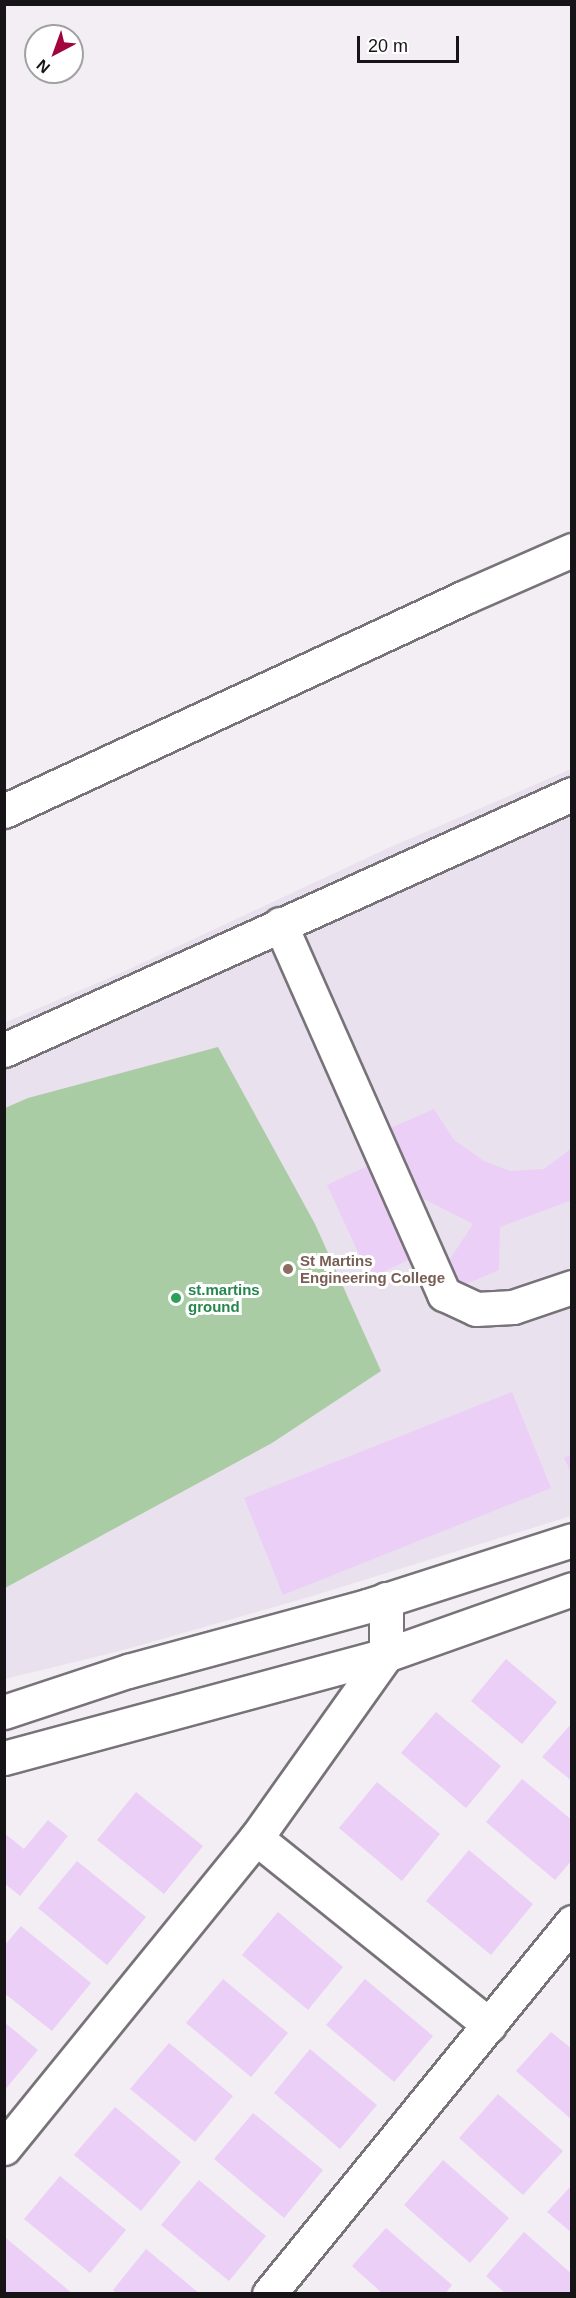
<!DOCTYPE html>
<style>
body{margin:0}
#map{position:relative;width:576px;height:2298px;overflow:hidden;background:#f2eef4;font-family:Helvetica,sans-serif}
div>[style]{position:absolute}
.built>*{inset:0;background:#eae1ee}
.green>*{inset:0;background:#aacca5}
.building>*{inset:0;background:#ebcff7}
.roads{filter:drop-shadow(2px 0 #777379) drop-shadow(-2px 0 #777379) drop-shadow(0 2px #777379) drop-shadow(0 -2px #777379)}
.minor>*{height:33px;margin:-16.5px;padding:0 16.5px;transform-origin:16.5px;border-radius:16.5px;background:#fff}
.dots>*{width:16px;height:16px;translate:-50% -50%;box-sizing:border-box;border:3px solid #fff;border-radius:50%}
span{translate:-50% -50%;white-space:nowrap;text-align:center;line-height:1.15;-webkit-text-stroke:6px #fff;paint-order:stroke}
.education-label{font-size:15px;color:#785e54;font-weight:700}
.left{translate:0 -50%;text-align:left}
.leisure-label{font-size:15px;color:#27864d;font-weight:700}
.frame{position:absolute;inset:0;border:6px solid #161416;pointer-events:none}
.north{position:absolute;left:24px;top:24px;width:60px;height:60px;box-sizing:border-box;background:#fff;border:2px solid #a2a1a2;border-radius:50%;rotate:221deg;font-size:16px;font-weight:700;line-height:24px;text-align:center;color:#161416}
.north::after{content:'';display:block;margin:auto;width:21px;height:27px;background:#a2053e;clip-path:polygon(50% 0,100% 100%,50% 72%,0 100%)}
.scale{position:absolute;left:357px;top:36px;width:102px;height:27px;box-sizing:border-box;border:3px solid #161416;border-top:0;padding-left:8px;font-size:18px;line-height:21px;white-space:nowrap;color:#161416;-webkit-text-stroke:4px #fff;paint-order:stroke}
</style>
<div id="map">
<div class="built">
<i style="clip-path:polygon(571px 769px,571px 1516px,309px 1597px,120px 1651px,5px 1679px,4px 1023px,123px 972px,386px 849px)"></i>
</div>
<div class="green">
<i style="clip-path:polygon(218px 1047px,315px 1224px,381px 1371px,272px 1443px,5px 1588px,5px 1108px,28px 1098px)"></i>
</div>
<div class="building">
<i style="clip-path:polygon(434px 1109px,454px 1140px,484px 1161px,510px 1171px,544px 1169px,572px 1148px,572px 1200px,500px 1227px,499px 1270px,457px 1288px,446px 1265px,473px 1224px,424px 1199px,401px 1175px,384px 1131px)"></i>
<i style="clip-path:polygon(372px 1164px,415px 1257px,370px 1278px,327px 1185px)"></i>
<i style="clip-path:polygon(512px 1392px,551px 1488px,283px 1595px,244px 1498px)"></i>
<i style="clip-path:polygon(572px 1454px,572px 1474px,564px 1458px)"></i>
<i style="clip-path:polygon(506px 1659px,557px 1702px,522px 1744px,471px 1701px)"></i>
<i style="clip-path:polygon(436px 1712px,501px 1766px,466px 1808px,401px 1753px)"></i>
<i style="clip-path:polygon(572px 1723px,572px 1781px,542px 1757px)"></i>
<i style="clip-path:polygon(522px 1779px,572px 1820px,572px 1860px,555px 1880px,486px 1822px)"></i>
<i style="clip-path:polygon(377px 1782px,440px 1834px,402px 1881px,339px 1828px)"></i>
<i style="clip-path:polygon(136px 1792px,203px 1846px,164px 1894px,97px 1840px)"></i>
<i style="clip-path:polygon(48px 1820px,68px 1836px,20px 1896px,4px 1883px,4px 1833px,24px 1849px)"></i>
<i style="clip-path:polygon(469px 1850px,533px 1904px,491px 1955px,426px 1901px)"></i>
<i style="clip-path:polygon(77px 1861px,146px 1917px,107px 1965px,38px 1908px)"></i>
<i style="clip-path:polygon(278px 1912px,343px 1967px,308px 2010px,242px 1955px)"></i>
<i style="clip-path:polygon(21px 1926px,91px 1983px,52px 2031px,4px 1993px,4px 1946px)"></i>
<i style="clip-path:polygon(223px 1979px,288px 2033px,251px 2077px,186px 2023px)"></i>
<i style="clip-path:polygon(365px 1979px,433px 2036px,394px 2082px,326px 2025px)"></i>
<i style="clip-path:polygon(4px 2022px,38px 2050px,4px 2091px)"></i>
<i style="clip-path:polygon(551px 2032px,572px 2049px,572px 2120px,516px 2071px)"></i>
<i style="clip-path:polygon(169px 2043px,233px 2096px,195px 2142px,130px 2089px)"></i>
<i style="clip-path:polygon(310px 2049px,377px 2105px,340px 2149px,274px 2093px)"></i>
<i style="clip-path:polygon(498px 2094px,563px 2151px,523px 2195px,459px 2138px)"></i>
<i style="clip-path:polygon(115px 2107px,181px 2162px,141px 2211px,74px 2155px)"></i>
<i style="clip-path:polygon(253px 2113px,323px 2170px,284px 2218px,214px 2159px)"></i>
<i style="clip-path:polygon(443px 2160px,509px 2218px,470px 2263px,404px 2205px)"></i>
<i style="clip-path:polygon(60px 2176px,126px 2230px,90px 2273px,24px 2219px)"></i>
<i style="clip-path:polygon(199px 2180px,266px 2236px,229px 2281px,161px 2225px)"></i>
<i style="clip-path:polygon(572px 2185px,572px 2233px,547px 2212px)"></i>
<i style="clip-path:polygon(386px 2228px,452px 2285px,445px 2294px,383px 2294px,352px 2266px)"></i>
<i style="clip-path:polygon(524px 2232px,572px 2274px,572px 2294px,506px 2294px,486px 2276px)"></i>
<i style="clip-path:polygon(6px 2238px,73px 2294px,4px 2294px)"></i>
<i style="clip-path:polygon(146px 2249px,200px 2294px,117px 2294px,113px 2290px)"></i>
</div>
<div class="roads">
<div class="minor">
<i style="left:4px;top:811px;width:508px;rotate:-24.9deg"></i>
<i style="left:465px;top:597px;width:117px;rotate:-23.7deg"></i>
<i style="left:280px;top:924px;width:405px;rotate:66.1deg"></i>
<i style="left:444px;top:1294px;width:35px;rotate:25deg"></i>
<i style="left:476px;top:1309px;width:37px;rotate:-3deg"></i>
<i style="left:513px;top:1307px;width:62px;rotate:-18.7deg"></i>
<i style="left:4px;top:1050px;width:623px;rotate:-24.26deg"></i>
<i style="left:4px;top:1712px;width:131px;rotate:-18.3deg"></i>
<i style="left:128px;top:1671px;width:248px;rotate:-15.2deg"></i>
<i style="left:367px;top:1606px;width:215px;rotate:-17.8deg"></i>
<i style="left:4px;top:1758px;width:396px;rotate:-15.1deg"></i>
<i style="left:386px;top:1655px;width:197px;rotate:-19.5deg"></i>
<i style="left:256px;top:1838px;width:299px;rotate:38.7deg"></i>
<i style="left:4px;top:2148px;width:400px;rotate:-50.9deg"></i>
<i style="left:256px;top:1838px;width:224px;rotate:-54.6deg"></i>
<i style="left:386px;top:1655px;width:56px;rotate:-90deg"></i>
<i style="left:269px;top:2294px;width:480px;rotate:-50.8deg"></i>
</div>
</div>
<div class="dots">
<i style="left:288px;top:1269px;background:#8d6e63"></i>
<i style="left:176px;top:1298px;background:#2e9e5b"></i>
</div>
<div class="education-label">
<span class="left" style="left:300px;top:1269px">St Martins<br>Engineering College</span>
</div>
<div class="leisure-label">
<span class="left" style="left:188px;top:1298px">st.martins<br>ground</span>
</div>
<div class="frame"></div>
<div class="north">N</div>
<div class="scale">20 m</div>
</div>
